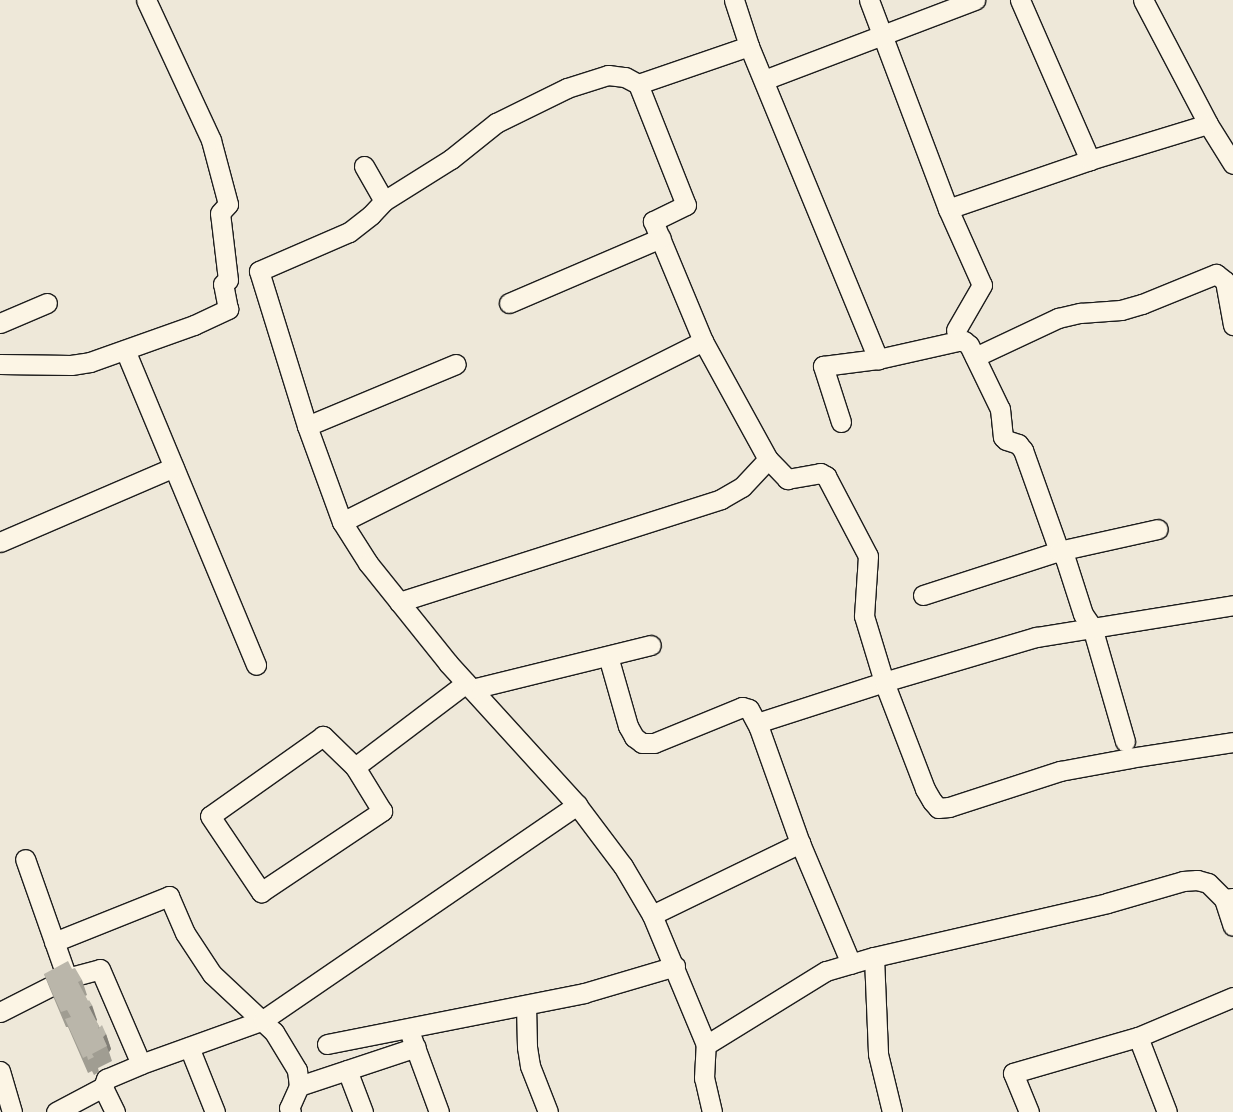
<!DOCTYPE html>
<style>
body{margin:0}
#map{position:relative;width:1233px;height:1112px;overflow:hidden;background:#eee8d9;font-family:Mynerve,sans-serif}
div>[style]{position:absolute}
.roads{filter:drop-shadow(1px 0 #1c1c1c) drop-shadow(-1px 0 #1c1c1c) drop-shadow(0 1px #1c1c1c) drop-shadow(0 -1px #1c1c1c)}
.minor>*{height:19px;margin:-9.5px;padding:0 9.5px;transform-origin:9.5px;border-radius:9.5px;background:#fcf5e5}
.wall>*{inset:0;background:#a09d92}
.shaded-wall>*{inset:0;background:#827f77}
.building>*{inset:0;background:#bab6aa}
span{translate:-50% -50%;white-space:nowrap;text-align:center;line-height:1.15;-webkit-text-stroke:5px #fcf5e5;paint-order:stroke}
</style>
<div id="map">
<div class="roads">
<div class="minor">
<i style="left:734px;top:0;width:48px;rotate:71.9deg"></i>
<i style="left:749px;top:46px;width:339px;rotate:67.6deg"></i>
<i style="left:869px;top:0;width:223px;rotate:69.3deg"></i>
<i style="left:948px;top:209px;width:83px;rotate:65.9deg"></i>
<i style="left:982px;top:285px;width:52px;rotate:120deg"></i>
<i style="left:1020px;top:0;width:175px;rotate:66.4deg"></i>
<i style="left:1143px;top:0;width:140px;rotate:62.3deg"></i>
<i style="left:1208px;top:124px;width:47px;rotate:58deg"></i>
<i style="left:749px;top:46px;width:117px;rotate:161.1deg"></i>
<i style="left:638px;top:84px;width:130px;rotate:68.4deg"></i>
<i style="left:686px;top:205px;width:37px;rotate:154deg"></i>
<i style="left:653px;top:221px;width:130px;rotate:67.4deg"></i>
<i style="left:703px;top:341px;width:135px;rotate:61.2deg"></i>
<i style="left:768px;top:459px;width:28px;rotate:46deg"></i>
<i style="left:787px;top:479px;width:34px;rotate:-10deg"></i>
<i style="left:820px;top:473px;width:7px;rotate:27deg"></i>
<i style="left:826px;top:476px;width:90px;rotate:62.3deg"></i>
<i style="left:868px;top:556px;width:60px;rotate:93.8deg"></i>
<i style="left:864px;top:616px;width:69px;rotate:73.1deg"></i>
<i style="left:884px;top:682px;width:115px;rotate:69deg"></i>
<i style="left:925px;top:789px;width:14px;rotate:60deg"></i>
<i style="left:932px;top:801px;width:9px;rotate:49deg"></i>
<i style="left:938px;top:808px;width:11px;rotate:-5deg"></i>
<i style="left:949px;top:807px;width:117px;rotate:-18deg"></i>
<i style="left:1060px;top:771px;width:71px;rotate:-10.5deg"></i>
<i style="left:1130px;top:758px;width:104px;rotate:-8.8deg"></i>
<i style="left:764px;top:80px;width:226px;rotate:-20.8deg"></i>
<i style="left:364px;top:166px;width:40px;rotate:60.3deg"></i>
<i style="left:384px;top:201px;width:19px;rotate:133deg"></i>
<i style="left:371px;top:215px;width:28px;rotate:142deg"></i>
<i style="left:349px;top:232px;width:98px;rotate:156.6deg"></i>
<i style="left:259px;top:271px;width:162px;rotate:72.8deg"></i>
<i style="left:307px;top:426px;width:102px;rotate:70deg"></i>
<i style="left:342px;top:522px;width:49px;rotate:57.6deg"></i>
<i style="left:368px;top:563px;width:128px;rotate:51.3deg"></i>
<i style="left:448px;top:663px;width:192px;rotate:47.7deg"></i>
<i style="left:577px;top:805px;width:76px;rotate:53deg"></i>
<i style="left:623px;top:866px;width:57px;rotate:59.4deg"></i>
<i style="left:652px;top:915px;width:141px;rotate:67.4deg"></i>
<i style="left:384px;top:201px;width:79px;rotate:-32.1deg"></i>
<i style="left:451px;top:159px;width:58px;rotate:-38.7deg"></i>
<i style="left:496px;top:123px;width:79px;rotate:-26.2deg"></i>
<i style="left:567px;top:88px;width:43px;rotate:-17.6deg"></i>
<i style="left:608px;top:75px;width:17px;rotate:7deg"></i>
<i style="left:625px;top:77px;width:15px;rotate:28deg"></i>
<i style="left:948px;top:209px;width:150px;rotate:-19deg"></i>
<i style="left:1090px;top:160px;width:123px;rotate:-17deg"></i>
<i style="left:509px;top:303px;width:165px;rotate:-23.2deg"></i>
<i style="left:0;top:323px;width:51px;rotate:-23.1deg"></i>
<i style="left:125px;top:350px;width:341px;rotate:67.4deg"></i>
<i style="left:975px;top:357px;width:92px;rotate:-25.2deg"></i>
<i style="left:1058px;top:318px;width:23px;rotate:-13deg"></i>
<i style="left:1080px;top:313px;width:41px;rotate:-4.2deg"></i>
<i style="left:1121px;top:310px;width:22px;rotate:-16deg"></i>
<i style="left:1142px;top:304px;width:80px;rotate:-22.1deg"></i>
<i style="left:1216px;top:274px;width:11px;rotate:38deg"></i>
<i style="left:1225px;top:281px;width:45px;rotate:79.7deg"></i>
<i style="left:0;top:364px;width:71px;rotate:0.8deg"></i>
<i style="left:71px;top:365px;width:19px;rotate:-9deg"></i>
<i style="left:90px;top:362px;width:110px;rotate:-19.6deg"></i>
<i style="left:194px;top:325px;width:38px;rotate:-25deg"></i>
<i style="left:228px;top:309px;width:25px;rotate:-101deg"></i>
<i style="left:223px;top:284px;width:6px;rotate:-39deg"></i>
<i style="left:228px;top:280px;width:67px;rotate:-96.8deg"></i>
<i style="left:220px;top:213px;width:12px;rotate:-48deg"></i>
<i style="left:228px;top:204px;width:66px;rotate:-104.9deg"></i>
<i style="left:211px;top:140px;width:154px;rotate:-114.9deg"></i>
<i style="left:841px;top:422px;width:59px;rotate:-107.8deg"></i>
<i style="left:823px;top:366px;width:55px;rotate:-7.3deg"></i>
<i style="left:878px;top:359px;width:82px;rotate:-12.7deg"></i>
<i style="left:958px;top:341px;width:6px"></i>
<i style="left:964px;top:341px;width:6px;rotate:39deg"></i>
<i style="left:969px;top:345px;width:71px;rotate:64.2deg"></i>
<i style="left:1000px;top:409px;width:28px;rotate:84deg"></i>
<i style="left:1003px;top:437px;width:4px;rotate:45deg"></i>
<i style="left:1006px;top:440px;width:13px;rotate:18deg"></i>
<i style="left:1018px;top:444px;width:8px;rotate:50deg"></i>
<i style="left:1023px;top:450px;width:107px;rotate:70.4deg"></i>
<i style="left:1059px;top:551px;width:9px;rotate:49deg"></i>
<i style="left:1065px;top:558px;width:59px;rotate:72.2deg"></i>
<i style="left:1083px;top:614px;width:16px;rotate:55deg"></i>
<i style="left:1092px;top:627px;width:119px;rotate:73.9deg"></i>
<i style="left:307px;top:426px;width:161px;rotate:-22.6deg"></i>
<i style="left:342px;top:522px;width:404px;rotate:-26.6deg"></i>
<i style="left:0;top:542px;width:189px;rotate:-23.3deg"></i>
<i style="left:923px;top:595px;width:143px;rotate:-17.9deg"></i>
<i style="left:1059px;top:551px;width:101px;rotate:-12.5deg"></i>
<i style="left:399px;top:602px;width:338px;rotate:-17.7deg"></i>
<i style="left:721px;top:499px;width:24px;rotate:-30deg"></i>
<i style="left:742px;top:487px;width:38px;rotate:-47deg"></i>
<i style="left:608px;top:656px;width:73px;rotate:74.1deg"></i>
<i style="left:628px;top:726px;width:13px;rotate:61deg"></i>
<i style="left:634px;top:737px;width:10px;rotate:37deg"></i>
<i style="left:642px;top:743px;width:12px"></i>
<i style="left:654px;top:743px;width:95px;rotate:-22.2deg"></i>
<i style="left:742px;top:707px;width:7px;rotate:16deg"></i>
<i style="left:749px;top:709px;width:21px;rotate:62deg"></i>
<i style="left:759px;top:728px;width:122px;rotate:70.4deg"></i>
<i style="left:800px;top:843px;width:131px;rotate:67.1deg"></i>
<i style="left:472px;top:689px;width:184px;rotate:-13.8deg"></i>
<i style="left:757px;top:723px;width:133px;rotate:-17.9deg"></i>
<i style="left:884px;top:682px;width:159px;rotate:-16.5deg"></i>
<i style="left:1036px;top:637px;width:200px;rotate:-9.2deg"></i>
<i style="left:355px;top:767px;width:45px;rotate:-135.9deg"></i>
<i style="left:323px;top:736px;width:138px;rotate:144.7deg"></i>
<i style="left:210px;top:816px;width:92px;rotate:56.1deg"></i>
<i style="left:261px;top:892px;width:146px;rotate:-33.8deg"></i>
<i style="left:382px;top:811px;width:52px;rotate:-121.5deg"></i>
<i style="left:355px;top:767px;width:139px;rotate:-37.1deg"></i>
<i style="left:1224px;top:899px;width:28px;rotate:72deg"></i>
<i style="left:652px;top:915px;width:165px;rotate:-25.9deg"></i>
<i style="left:54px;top:942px;width:124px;rotate:-21.8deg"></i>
<i style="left:169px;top:896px;width:40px;rotate:66.6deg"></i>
<i style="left:185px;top:933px;width:49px;rotate:56.6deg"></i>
<i style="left:212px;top:974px;width:85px;rotate:43.1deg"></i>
<i style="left:274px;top:1032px;width:44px;rotate:58.8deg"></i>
<i style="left:297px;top:1070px;width:16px;rotate:83deg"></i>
<i style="left:299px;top:1086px;width:24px;rotate:114deg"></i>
<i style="left:289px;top:1108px;width:4px;rotate:63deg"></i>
<i style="left:874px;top:957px;width:97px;rotate:87.6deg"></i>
<i style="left:878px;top:1054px;width:60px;rotate:76.4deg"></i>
<i style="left:67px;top:978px;width:34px;rotate:-15deg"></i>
<i style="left:100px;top:969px;width:103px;rotate:66.7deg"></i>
<i style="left:526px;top:1005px;width:42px;rotate:88.6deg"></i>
<i style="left:527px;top:1047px;width:19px;rotate:81deg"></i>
<i style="left:530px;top:1066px;width:49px;rotate:68.6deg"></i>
<i style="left:0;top:1012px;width:75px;rotate:-26.9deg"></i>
<i style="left:67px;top:978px;width:126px;rotate:-109.4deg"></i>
<i style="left:411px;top:1036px;width:81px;rotate:69.8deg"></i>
<i style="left:1138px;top:1037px;width:80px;rotate:68.9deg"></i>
<i style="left:327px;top:1044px;width:262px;rotate:-11.2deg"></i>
<i style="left:584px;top:993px;width:95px;rotate:-16.5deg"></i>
<i style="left:189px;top:1047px;width:70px;rotate:68.2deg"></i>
<i style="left:347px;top:1070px;width:45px;rotate:69.1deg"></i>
<i style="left:0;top:1071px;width:43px;rotate:73.7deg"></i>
<i style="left:299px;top:1086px;width:123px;rotate:-18.4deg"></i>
<i style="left:56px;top:1112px;width:53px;rotate:-28deg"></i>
<i style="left:115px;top:1112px;width:28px;rotate:-116deg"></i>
<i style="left:103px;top:1087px;width:9px;rotate:-69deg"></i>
<i style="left:106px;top:1079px;width:38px;rotate:-23deg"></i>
<i style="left:141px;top:1064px;width:130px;rotate:-19.8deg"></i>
<i style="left:263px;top:1020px;width:381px;rotate:-34.4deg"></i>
<i style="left:712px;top:1112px;width:35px;rotate:-103deg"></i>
<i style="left:704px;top:1078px;width:33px;rotate:-87deg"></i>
<i style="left:706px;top:1045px;width:141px;rotate:-31.7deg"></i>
<i style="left:826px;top:971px;width:50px;rotate:-16.3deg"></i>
<i style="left:874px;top:957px;width:239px;rotate:-13deg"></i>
<i style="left:1107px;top:903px;width:79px;rotate:-16.1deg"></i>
<i style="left:1183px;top:881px;width:14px;rotate:-4deg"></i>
<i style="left:1197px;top:880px;width:11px;rotate:15deg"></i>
<i style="left:1208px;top:883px;width:23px;rotate:45deg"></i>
<i style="left:1224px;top:899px;width:9px;rotate:-6deg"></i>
<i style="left:1029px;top:1112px;width:42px;rotate:-112.3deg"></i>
<i style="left:1013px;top:1073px;width:130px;rotate:-16.1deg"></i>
<i style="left:1138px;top:1037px;width:103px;rotate:-22.8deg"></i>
</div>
</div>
<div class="wall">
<i style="clip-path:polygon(44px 974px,82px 980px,87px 995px,85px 996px,97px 1020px,96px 1021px,100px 1028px,106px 1034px,111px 1049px,109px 1052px,112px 1061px,98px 1068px,99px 1072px,94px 1075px,92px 1071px,88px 1073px,68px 1027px,66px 1027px,50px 989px)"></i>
</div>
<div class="shaded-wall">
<i style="clip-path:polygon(92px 1005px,97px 1020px,95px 1022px,89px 1007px)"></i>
<i style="clip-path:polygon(106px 1034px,111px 1049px,109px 1052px,103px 1037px)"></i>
</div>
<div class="building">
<i style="clip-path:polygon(68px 961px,72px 969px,75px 968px,82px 980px,78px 982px,88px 1001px,89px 1000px,92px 1005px,89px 1007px,99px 1026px,98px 1029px,102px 1025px,106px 1034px,103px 1037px,107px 1046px,92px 1054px,94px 1057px,88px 1060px,87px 1056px,83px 1058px,65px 1019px,71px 1017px,67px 1010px,61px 1012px,44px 974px)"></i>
</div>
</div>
